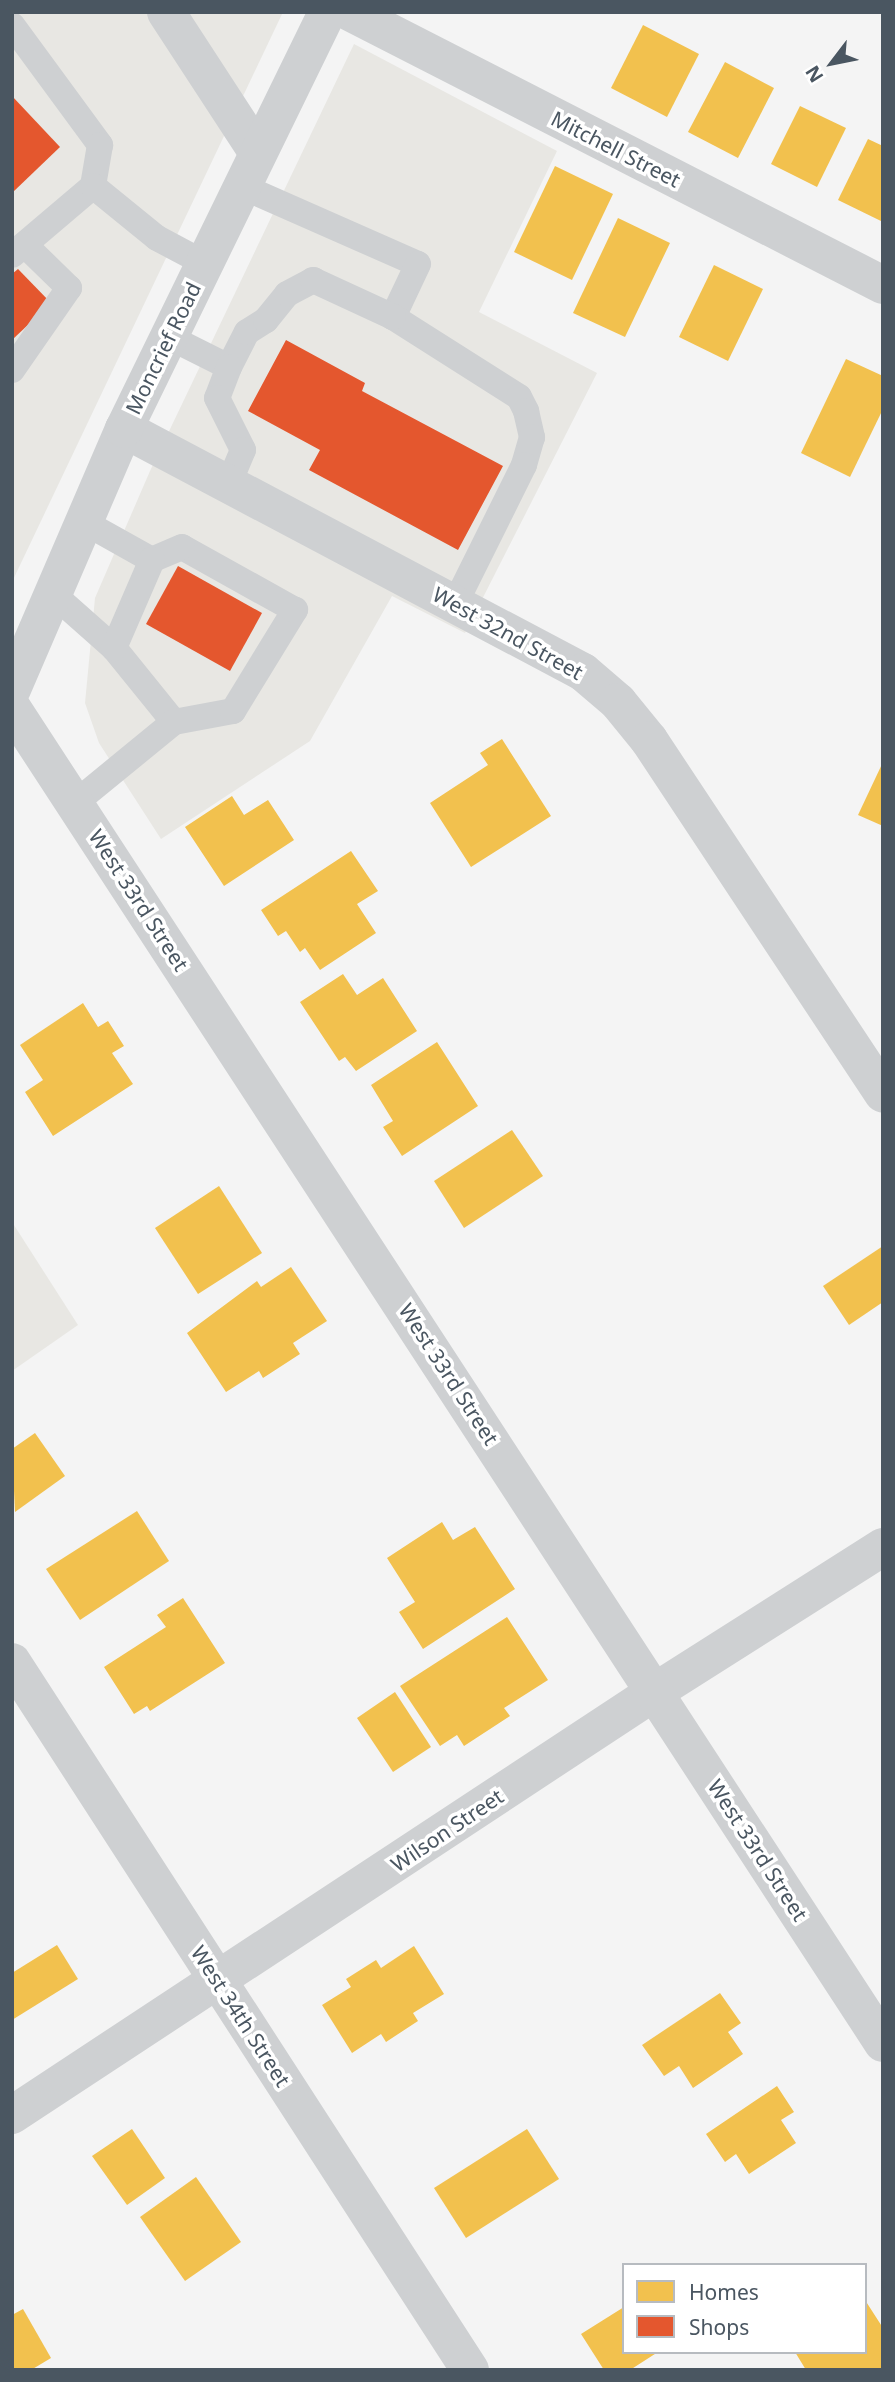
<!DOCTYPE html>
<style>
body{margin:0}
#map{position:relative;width:895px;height:2382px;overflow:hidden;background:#f4f4f4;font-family:"Noto Sans",sans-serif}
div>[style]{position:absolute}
.commercial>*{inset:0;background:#e8e7e3}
.homes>*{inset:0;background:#f2c14e}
.shops>*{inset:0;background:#e4572e}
.service>*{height:26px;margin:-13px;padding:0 13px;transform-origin:13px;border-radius:13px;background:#ced0d2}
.minor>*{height:38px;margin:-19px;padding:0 19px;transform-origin:19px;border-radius:19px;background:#ced0d2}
.tertiary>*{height:38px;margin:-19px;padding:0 19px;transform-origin:19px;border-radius:19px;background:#ced0d2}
span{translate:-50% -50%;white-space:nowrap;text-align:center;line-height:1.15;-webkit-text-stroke:7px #fff;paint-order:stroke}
.street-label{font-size:21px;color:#4a5661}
.frame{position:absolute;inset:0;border:14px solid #4a5661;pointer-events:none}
.legend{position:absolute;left:622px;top:2263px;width:245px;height:91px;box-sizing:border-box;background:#fff;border:2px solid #b7bbc0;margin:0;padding:9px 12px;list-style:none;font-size:21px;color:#4a5661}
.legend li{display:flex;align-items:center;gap:14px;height:35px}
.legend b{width:35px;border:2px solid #b7bbc0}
.north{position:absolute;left:797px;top:28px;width:70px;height:70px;-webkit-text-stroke:5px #fff;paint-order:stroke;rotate:238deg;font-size:19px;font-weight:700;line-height:28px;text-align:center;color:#4a5661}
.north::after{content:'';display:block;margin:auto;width:24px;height:32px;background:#4a5661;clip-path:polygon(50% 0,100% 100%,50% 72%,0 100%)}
</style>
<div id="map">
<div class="commercial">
<i style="clip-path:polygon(12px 12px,283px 12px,12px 582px)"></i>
<i style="clip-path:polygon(354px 44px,557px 151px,479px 312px,597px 373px,465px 633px,392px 596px,310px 741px,161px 839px,99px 743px,85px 703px,95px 598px,150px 471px)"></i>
<i style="clip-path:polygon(12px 1222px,78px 1325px,12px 1371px)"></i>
</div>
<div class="homes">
<i style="clip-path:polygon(643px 25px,699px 54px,667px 117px,611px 88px)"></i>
<i style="clip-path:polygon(725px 62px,774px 88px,738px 158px,688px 132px)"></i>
<i style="clip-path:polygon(800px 106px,846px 128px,817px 187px,771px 164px)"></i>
<i style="clip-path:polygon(868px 139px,883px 146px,883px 222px,838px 200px)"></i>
<i style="clip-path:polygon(555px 166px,613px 194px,572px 280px,514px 252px)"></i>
<i style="clip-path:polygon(618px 218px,670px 243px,625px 337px,573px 313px)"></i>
<i style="clip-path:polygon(714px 265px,763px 289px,728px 361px,679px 337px)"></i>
<i style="clip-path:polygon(846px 359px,883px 376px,883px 409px,850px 477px,801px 453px)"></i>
<i style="clip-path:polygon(502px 739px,551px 816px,471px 867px,430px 803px,488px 765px,480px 753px)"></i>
<i style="clip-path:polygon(883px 762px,883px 826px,858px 815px)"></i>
<i style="clip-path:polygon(232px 796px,244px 815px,268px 800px,294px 840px,224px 886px,185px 827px)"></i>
<i style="clip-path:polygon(351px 851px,378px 891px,357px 904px,376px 933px,320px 970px,305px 948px,300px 952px,286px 931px,278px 936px,261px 910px)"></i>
<i style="clip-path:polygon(343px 974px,357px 995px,383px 978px,417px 1031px,356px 1071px,345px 1057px,339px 1061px,300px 1002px)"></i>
<i style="clip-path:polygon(83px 1003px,98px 1027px,108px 1021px,124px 1046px,112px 1053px,133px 1084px,53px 1136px,25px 1092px,43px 1080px,20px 1045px)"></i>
<i style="clip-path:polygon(437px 1042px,478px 1106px,402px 1156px,383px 1127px,393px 1121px,371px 1085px)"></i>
<i style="clip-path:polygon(512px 1130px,543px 1176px,464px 1228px,434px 1181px)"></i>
<i style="clip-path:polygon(219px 1186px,262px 1253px,198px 1294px,155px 1228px)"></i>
<i style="clip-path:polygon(883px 1246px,883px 1302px,849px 1325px,823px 1286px)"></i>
<i style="clip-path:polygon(291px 1267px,327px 1321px,293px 1343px,300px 1354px,263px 1378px,259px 1371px,226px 1392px,187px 1333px,257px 1281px,261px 1287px)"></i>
<i style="clip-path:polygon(35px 1433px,65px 1476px,15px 1512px,12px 1449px)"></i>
<i style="clip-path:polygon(137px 1511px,169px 1561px,80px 1620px,46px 1569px)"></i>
<i style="clip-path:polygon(442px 1522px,453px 1540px,475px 1527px,515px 1589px,423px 1649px,399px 1612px,415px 1602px,387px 1558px)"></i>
<i style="clip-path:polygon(183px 1598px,225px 1663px,150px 1711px,147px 1706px,134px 1714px,104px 1667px,166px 1627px,157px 1615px)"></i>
<i style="clip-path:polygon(507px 1617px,548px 1680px,504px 1708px,510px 1716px,464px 1746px,457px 1735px,440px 1746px,400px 1686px)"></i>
<i style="clip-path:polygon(395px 1692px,431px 1747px,393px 1772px,357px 1718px)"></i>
<i style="clip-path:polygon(57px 1945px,78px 1979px,12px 2020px,12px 1973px)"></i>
<i style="clip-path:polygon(414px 1946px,444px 1994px,413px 2013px,418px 2021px,386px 2042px,381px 2034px,352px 2053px,322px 2005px,351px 1987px,346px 1979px,376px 1960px,381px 1968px)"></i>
<i style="clip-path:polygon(720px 1993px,741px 2023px,728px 2032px,743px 2054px,693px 2088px,679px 2066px,664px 2076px,642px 2045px)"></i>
<i style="clip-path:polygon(777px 2086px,794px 2112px,781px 2120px,796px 2143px,749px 2174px,736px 2154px,725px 2162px,706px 2134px)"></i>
<i style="clip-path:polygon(132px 2129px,165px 2178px,127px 2205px,92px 2156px)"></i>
<i style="clip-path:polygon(527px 2129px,559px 2179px,466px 2238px,434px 2188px)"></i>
<i style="clip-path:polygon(196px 2177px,241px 2242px,185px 2281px,140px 2217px)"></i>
<i style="clip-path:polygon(865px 2300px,883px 2328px,883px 2370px,806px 2370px,795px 2352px,865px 2352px)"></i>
<i style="clip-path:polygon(624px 2307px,624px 2352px,658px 2352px,630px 2370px,604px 2370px,581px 2334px)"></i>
<i style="clip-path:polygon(23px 2309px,51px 2358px,31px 2370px,12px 2370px,12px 2315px)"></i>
</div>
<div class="shops">
<i style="clip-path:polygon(12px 96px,60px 147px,12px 193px)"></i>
<i style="clip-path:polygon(18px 269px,51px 303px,12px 340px,12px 274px)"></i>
<i style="clip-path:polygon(286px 340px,365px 383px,362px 391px,503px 466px,458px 550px,309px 470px,320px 450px,248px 411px)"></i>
<i style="clip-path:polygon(178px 566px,262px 613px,230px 671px,146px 624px)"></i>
</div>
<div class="service">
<i style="left:12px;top:25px;width:149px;rotate:53.7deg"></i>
<i style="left:100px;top:145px;width:42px;rotate:99.7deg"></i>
<i style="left:241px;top:186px;width:193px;rotate:23.8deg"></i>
<i style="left:418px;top:264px;width:59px;rotate:115.3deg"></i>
<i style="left:393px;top:317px;width:149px;rotate:32.4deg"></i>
<i style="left:519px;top:397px;width:16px;rotate:63deg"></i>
<i style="left:526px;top:411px;width:27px;rotate:77deg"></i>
<i style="left:532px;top:437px;width:29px;rotate:106deg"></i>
<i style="left:524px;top:465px;width:155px;rotate:116.4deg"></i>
<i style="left:12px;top:255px;width:106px;rotate:-40.4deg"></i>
<i style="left:93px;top:186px;width:82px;rotate:39.1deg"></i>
<i style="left:157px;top:238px;width:53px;rotate:28deg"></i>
<i style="left:169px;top:337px;width:67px;rotate:26.6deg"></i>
<i style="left:229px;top:367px;width:39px;rotate:-63deg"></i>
<i style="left:247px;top:332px;width:22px;rotate:-32deg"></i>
<i style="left:266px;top:320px;width:33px;rotate:-51deg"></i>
<i style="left:287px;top:294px;width:30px;rotate:-28deg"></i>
<i style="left:313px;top:280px;width:88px;rotate:24.8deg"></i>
<i style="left:229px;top:367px;width:33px;rotate:111deg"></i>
<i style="left:217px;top:398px;width:58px;rotate:63.4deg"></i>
<i style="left:243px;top:450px;width:34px;rotate:113deg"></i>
<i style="left:12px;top:370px;width:100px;rotate:-55.2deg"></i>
<i style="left:69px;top:288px;width:62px;rotate:-135.7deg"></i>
<i style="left:84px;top:522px;width:78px;rotate:29.2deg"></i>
<i style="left:53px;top:594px;width:81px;rotate:41.5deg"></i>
<i style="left:114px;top:648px;width:95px;rotate:51deg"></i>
<i style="left:75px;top:803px;width:128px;rotate:-39.3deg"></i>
<i style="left:174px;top:722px;width:60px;rotate:-10.6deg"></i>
<i style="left:233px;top:711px;width:119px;rotate:-58.5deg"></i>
<i style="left:295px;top:610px;width:129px;rotate:-150.9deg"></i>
<i style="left:182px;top:547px;width:33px;rotate:157deg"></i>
<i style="left:152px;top:560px;width:96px;rotate:113.4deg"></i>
</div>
<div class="minor">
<i style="left:166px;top:12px;width:168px;rotate:56.9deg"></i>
<i style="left:350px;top:12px;width:599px;rotate:27.12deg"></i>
<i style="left:124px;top:429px;width:519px;rotate:27.9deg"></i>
<i style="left:583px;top:672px;width:46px;rotate:40.6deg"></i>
<i style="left:618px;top:702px;width:49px;rotate:50.8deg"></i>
<i style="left:649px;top:740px;width:424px;rotate:56.5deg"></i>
<i style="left:12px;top:1662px;width:843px;rotate:57.1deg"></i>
<i style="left:12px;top:2115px;width:771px;rotate:-33.36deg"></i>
<i style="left:656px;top:1691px;width:269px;rotate:-32.4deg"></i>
</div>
<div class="tertiary">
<i style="left:12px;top:689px;width:283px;rotate:-66.7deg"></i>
<i style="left:124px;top:429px;width:464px;rotate:-64deg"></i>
<i style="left:12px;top:708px;width:1594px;rotate:56.88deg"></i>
</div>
<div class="street-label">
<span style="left:616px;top:149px;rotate:27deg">Mitchell Street</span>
<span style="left:163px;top:348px;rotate:-64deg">Moncrief Road</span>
<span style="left:508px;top:633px;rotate:29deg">West 32nd Street</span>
<span style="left:139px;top:900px;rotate:57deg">West 33rd Street</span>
<span style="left:449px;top:1374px;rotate:57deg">West 33rd Street</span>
<span style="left:447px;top:1830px;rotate:-34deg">Wilson Street</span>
<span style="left:758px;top:1850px;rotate:57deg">West 33rd Street</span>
<span style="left:241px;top:2016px;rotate:57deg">West 34th Street</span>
</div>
<div class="frame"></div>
<ul class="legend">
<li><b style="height:19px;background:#f2c14e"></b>Homes</li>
<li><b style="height:19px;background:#e4572e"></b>Shops</li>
</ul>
<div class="north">N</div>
</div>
